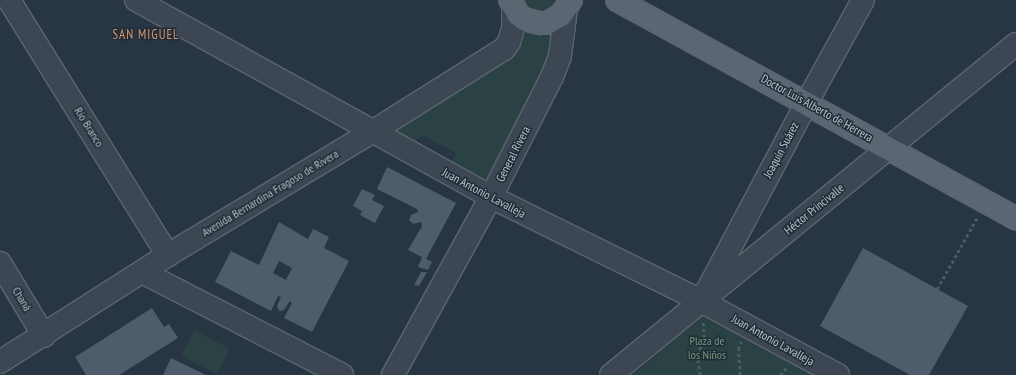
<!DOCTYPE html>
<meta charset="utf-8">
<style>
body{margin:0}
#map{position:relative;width:1016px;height:375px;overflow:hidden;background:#283543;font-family:"PT Sans Narrow",sans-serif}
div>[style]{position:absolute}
.green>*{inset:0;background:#2a4244}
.building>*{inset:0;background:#4f5c6c}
.path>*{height:2.5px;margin-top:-1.25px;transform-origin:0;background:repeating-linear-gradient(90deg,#495f60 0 3px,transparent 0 6px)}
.roads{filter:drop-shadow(1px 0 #5b6570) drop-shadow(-1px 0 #5b6570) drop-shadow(0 1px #5b6570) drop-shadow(0 -1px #5b6570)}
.minor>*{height:22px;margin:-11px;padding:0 11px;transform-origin:11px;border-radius:11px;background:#3d4753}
.major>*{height:22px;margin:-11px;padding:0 11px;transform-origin:11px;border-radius:11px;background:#5b6673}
span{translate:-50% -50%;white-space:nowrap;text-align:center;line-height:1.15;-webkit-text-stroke:3px #212c38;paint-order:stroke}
.street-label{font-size:12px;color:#bac2cc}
.park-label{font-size:12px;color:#729d7a}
.neighbourhood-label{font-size:13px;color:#d4966e;letter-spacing:1px}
</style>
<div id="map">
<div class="green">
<i style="clip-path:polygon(522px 0,559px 0,554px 6px,548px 10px,541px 12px,533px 10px)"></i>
<i style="clip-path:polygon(524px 30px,534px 33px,555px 31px,557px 34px,546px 64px,489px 177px,481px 180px,451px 163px,456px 153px,424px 136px,413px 142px,398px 134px,398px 126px)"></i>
<i style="clip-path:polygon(701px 316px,823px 375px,633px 375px)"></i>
<i style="clip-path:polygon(194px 330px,230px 349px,217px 374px,181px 356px)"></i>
</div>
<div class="building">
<i style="clip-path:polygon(387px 167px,456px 203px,426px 259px,432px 262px,428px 270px,418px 267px,422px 257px,408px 250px,422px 226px,421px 222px,413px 224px,409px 220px,411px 215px,418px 212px,417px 209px,377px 189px)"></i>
<i style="clip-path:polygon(362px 189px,375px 195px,372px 200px,384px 206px,375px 223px,360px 215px,362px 211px,353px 206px)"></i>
<i style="clip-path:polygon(evenodd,279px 222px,308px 239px,313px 229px,329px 237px,324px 248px,349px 261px,312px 332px,284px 318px,292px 303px,290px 301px,284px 310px,279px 311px,277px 306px,281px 297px,278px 296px,271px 311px,215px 282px,231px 251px,259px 265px,279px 222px,279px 261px,292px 268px,286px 280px,273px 273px,279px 261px)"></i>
<i style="clip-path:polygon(863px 248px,968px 306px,929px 375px,910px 375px,820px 326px)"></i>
<i style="clip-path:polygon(421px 272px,427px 272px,419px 286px,414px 285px)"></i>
<i style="clip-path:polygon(152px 308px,164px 327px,169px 324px,178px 338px,119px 375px,86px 375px,75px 357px)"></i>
<i style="clip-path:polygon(171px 358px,206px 375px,163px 375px)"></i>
</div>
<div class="path">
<i style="left:937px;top:289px;width:84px;rotate:-60.7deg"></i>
<i style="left:700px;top:375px;width:20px;rotate:-99deg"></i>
<i style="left:697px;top:355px;width:18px;rotate:-68deg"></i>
<i style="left:704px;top:338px;width:15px;rotate:-94deg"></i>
<i style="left:740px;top:375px;width:26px;rotate:-94deg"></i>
<i style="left:738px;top:349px;width:8px;rotate:-67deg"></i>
<i style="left:780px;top:375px;width:9px;rotate:-49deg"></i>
</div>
<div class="roads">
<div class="minor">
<i style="left:9px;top:0;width:301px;rotate:58.1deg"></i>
<i style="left:136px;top:0;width:406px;rotate:29deg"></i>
<i style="left:491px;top:197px;width:234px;rotate:26.3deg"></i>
<i style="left:701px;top:301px;width:156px;rotate:28.4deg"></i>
<i style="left:0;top:263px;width:85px;rotate:58.9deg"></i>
<i style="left:142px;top:272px;width:225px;rotate:27.2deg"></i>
<i style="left:706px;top:293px;width:216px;rotate:-62.1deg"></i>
<i style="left:807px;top:102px;width:116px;rotate:-61.2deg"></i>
<i style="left:0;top:362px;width:199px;rotate:-32.5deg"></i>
<i style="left:168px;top:255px;width:238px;rotate:-31.1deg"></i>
<i style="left:372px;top:132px;width:156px;rotate:-32.2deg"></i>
<i style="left:504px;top:49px;width:9px;rotate:-54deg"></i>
<i style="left:509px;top:42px;width:15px;rotate:-74deg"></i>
<i style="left:513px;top:28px;width:20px;rotate:-90deg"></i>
<i style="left:393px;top:375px;width:203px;rotate:-61.2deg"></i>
<i style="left:491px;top:197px;width:135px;rotate:-63.1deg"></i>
<i style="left:552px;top:77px;width:22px;rotate:-69deg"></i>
<i style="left:560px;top:56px;width:47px;rotate:-82.7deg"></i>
<i style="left:611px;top:375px;width:523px;rotate:-39.26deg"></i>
</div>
<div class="major">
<i style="left:510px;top:0;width:16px;rotate:60deg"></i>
<i style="left:518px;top:14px;width:8px;rotate:40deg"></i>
<i style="left:524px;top:19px;width:16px;rotate:15deg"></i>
<i style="left:539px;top:23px;width:8px"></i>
<i style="left:547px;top:23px;width:16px;rotate:-30deg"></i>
<i style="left:561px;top:15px;width:18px;rotate:-56deg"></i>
<i style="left:617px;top:0;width:455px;rotate:28.7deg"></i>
</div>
</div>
<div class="street-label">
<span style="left:817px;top:108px;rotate:29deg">Doctor Luis Alberto de Herrera</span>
<span style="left:89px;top:127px;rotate:58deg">Río Branco</span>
<span style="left:781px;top:150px;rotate:-62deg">Joaquín Suárez</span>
<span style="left:513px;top:154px;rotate:-63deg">General Rivera</span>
<span style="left:270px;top:193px;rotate:-31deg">Avenida Bernardina Fragoso de Rivera</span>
<span style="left:484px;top:193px;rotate:28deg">Juan Antonio Lavalleja</span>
<span style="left:814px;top:209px;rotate:-39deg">Héctor Princivalle</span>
<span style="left:22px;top:299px;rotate:59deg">Chaná</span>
<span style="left:773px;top:340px;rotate:29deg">Juan Antonio Lavalleja</span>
</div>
<div class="park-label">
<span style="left:707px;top:348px">Plaza de<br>los Niños</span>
</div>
<div class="neighbourhood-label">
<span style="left:146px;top:35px">SAN MIGUEL</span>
</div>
</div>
